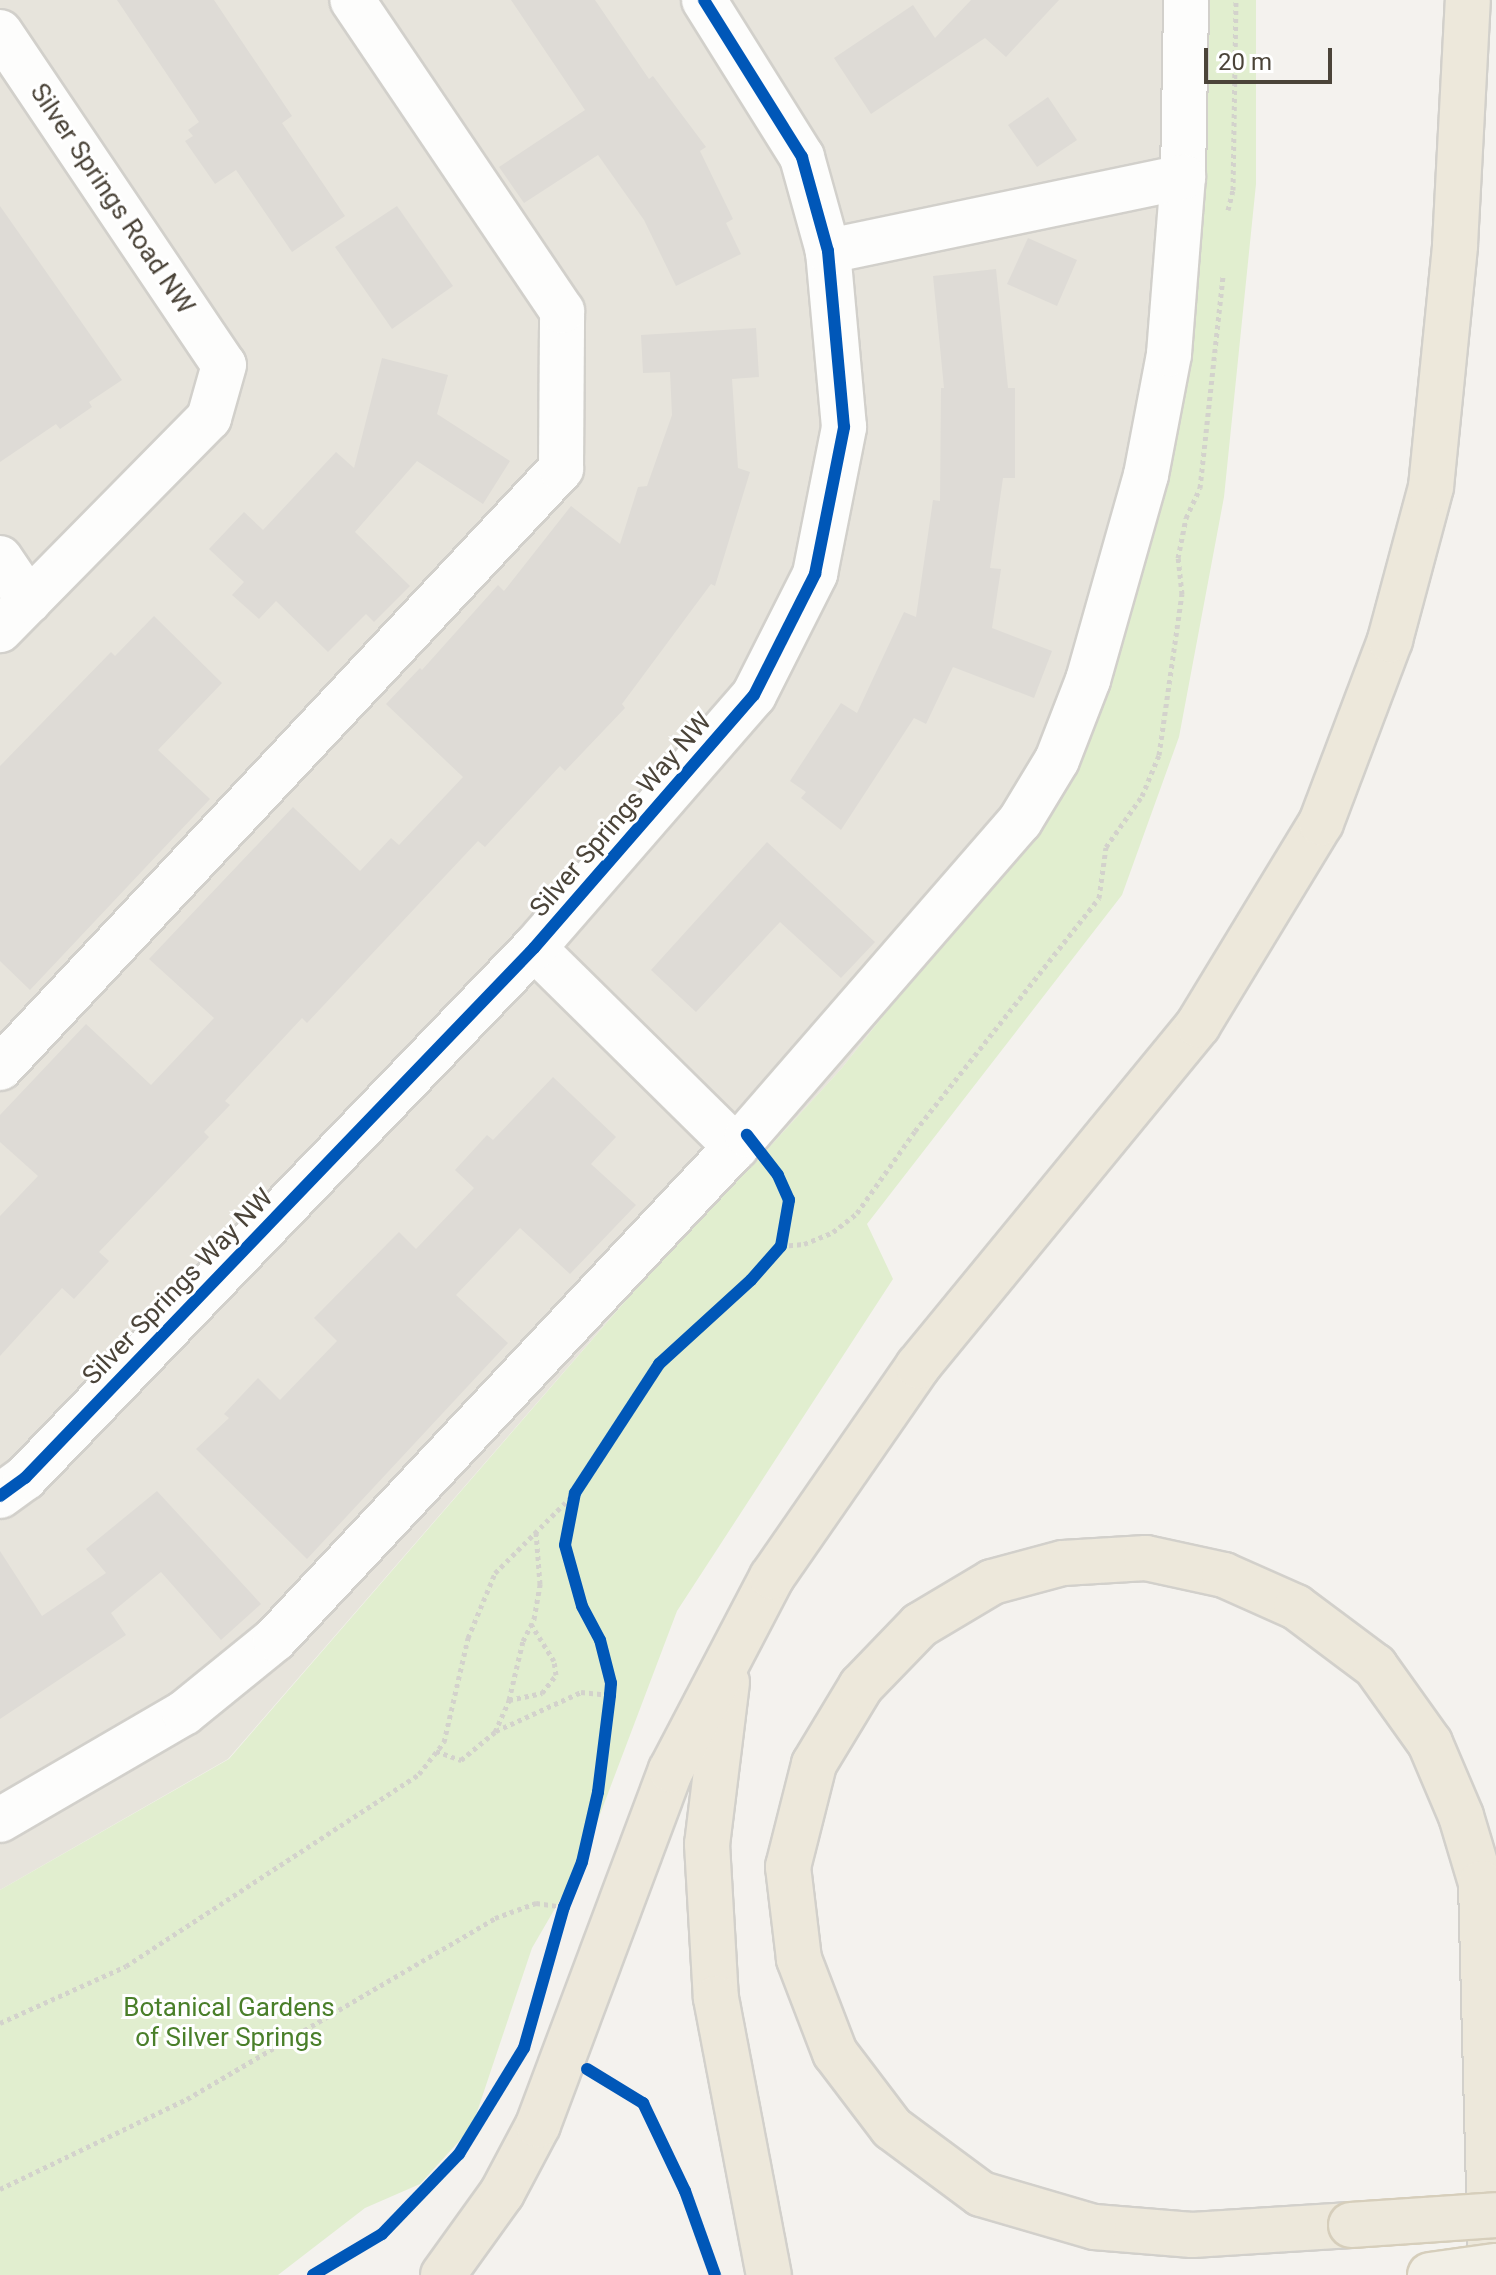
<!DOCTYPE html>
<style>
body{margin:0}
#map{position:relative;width:1496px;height:2275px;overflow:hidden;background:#f4f2ee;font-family:Roboto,sans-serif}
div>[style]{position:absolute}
.residential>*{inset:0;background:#e7e4dc}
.green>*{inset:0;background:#e1eecf}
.building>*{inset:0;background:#dedbd6}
.path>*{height:5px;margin-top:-2.5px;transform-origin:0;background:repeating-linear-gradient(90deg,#d3d2cc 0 4px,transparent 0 8px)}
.roads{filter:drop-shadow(2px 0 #d2d0cb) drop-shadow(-2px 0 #d2d0cb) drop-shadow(0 2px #d2d0cb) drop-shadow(0 -2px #d2d0cb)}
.minor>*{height:44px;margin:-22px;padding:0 22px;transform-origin:22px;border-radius:22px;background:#fdfdfc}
.highway>*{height:44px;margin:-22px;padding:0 22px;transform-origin:22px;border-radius:22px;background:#ede8db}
.bridges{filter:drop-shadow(2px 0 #d6cebb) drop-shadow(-2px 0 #d6cebb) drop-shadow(0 2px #d6cebb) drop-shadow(0 -2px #d6cebb)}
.major-bridge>*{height:44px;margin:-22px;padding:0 22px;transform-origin:22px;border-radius:22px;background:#f2efe6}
.highway-bridge>*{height:44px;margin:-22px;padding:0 22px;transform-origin:22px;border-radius:22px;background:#ede8db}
.cycleway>*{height:12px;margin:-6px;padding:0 6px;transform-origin:6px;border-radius:6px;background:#0057b8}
span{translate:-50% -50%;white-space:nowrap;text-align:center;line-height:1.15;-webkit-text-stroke:6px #fff;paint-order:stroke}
.street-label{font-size:26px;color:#4b4439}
.park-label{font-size:26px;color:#4a7f2a}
.scale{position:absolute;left:1204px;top:48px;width:128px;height:36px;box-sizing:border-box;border:4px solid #4b4439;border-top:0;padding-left:10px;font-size:24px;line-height:28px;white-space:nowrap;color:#4b4439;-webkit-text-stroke:6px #fff;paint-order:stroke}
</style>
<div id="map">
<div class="residential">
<i style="clip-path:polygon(0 0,1200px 0,1099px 700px,1071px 779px,841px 1069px,763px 1154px,693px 1217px,661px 1260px,228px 1759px,0 1890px)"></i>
</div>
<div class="green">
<i style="clip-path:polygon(1200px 0,1256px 0,1256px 184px,1224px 497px,1179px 737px,1122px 895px,867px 1224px,893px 1279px,677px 1611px,582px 1862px,532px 1948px,472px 2127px,420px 2184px,365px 2208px,278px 2275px,0 2275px,0 1890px,229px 1759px,661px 1260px,693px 1217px,763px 1154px,841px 1069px,1071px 779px,1099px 700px)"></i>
</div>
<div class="building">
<i style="clip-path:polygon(117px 0,214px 0,292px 116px,282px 123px,345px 216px,292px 252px,236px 170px,215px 184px,185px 141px,193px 136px,188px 130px,199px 122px)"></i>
<i style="clip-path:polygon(511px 0,595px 0,649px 79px,653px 76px,706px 147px,700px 151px,733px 219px,726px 223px,741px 254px,676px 286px,644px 220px,598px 155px,524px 203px,499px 167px,585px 110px)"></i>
<i style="clip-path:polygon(971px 0,1059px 0,1006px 57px,985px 38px,871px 114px,834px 58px,913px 5px,935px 38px)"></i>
<i style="clip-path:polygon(1048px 97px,1077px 140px,1037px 167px,1008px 125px)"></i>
<i style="clip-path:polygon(0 206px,122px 380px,89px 402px,92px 407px,60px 429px,56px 424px,0 462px)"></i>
<i style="clip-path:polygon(397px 206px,453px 286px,392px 329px,335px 247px)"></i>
<i style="clip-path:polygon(1028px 238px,1077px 260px,1057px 306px,1007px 284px)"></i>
<i style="clip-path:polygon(996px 269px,1008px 388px,1015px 388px,1015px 478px,1003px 478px,990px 568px,1001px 569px,992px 628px,1052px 651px,1034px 698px,953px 667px,926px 724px,914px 718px,841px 830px,801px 798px,806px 792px,790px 781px,841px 703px,857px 713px,904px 612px,916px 617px,933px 500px,940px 501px,941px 388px,944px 388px,933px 276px)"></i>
<i style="clip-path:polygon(756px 328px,759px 377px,732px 379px,738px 468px,750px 472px,715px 586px,711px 584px,622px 704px,625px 708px,565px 771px,560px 766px,485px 847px,478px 841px,307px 1023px,302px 1018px,225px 1101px,230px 1105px,204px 1132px,209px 1137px,99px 1252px,109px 1261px,74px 1299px,62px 1288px,0 1356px,0 1216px,38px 1176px,0 1142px,0 1115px,86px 1024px,151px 1085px,214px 1018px,149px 959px,293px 807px,360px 871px,391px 838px,399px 845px,463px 777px,386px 704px,420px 668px,422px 670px,498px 585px,504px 591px,571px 506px,620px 544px,638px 487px,647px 486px,672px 415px,670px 372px,643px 373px,641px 335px)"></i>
<i style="clip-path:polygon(382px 358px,448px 375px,437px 414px,510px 461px,483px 504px,417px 461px,355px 532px,410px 586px,374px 622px,366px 614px,328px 652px,276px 601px,259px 619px,232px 595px,244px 582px,209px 549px,244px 512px,263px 530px,336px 452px,354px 468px)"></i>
<i style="clip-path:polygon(154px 616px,222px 683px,158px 750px,210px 799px,30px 990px,0 961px,0 766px,111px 652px,115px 656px)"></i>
<i style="clip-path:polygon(767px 842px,875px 942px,841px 978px,780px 922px,696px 1012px,651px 970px)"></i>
<i style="clip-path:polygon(553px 1077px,616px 1137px,591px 1164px,636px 1205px,570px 1274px,520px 1228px,456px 1295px,508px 1343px,307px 1559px,196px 1449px,229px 1418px,224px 1414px,258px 1378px,280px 1400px,337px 1341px,314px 1318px,399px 1232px,416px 1249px,474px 1188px,455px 1170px,487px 1135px,493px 1140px)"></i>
<i style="clip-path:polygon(157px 1491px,261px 1604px,221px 1640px,161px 1572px,111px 1613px,126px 1635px,0 1719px,0 1551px,42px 1616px,106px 1573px,86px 1549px)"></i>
</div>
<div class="path">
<i style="left:1228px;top:210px;width:21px;rotate:-76deg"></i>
<i style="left:1233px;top:190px;width:190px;rotate:-89.1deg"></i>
<i style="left:781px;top:1246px;width:23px;rotate:-5deg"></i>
<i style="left:804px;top:1244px;width:31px;rotate:-22deg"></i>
<i style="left:833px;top:1232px;width:31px;rotate:-38deg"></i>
<i style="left:857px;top:1213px;width:100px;rotate:-54.7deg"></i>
<i style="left:915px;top:1131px;width:297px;rotate:-51.7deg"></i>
<i style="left:1099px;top:898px;width:51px;rotate:-82.2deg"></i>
<i style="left:1106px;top:847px;width:62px;rotate:-54.8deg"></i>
<i style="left:1142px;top:796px;width:44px;rotate:-67.5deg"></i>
<i style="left:1159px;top:755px;width:163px;rotate:-81.9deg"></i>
<i style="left:1182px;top:594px;width:36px;rotate:-96deg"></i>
<i style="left:1178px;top:558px;width:41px;rotate:-78.7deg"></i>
<i style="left:1186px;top:518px;width:33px;rotate:-65deg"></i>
<i style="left:1200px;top:488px;width:213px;rotate:-83.8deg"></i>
<i style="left:509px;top:1700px;width:34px;rotate:-12deg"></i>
<i style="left:542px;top:1693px;width:23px;rotate:-52deg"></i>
<i style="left:556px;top:1675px;width:14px;rotate:-98deg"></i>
<i style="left:554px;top:1661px;width:44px;rotate:-121.9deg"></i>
<i style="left:496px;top:1731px;width:94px;rotate:-24.6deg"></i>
<i style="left:581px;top:1692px;width:29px;rotate:6deg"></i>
<i style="left:436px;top:1751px;width:27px;rotate:20deg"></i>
<i style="left:461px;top:1760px;width:44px;rotate:-39.5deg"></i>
<i style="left:495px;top:1732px;width:35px;rotate:-66deg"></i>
<i style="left:509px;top:1700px;width:61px;rotate:-76.7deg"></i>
<i style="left:523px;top:1641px;width:25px;rotate:-63deg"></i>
<i style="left:534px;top:1619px;width:36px;rotate:-80deg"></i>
<i style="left:540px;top:1584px;width:52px;rotate:-94.4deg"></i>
<i style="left:0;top:2023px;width:138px;rotate:-24.3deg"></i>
<i style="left:126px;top:1966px;width:350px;rotate:-33.2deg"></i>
<i style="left:419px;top:1774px;width:41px;rotate:-52deg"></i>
<i style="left:444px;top:1742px;width:107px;rotate:-77deg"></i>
<i style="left:468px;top:1638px;width:70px;rotate:-67.4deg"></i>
<i style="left:495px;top:1573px;width:113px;rotate:-45deg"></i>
<i style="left:0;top:2189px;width:208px;rotate:-25.7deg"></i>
<i style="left:187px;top:2099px;width:357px;rotate:-30.4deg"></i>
<i style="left:495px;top:1918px;width:44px;rotate:-20.1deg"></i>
<i style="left:536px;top:1903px;width:28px;rotate:8deg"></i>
</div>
<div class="roads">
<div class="minor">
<i style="left:0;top:32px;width:401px;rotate:56.1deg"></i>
<i style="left:224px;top:365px;width:55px;rotate:105.8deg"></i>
<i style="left:209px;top:418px;width:298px;rotate:134.6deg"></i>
<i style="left:1183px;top:177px;width:177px;rotate:-89deg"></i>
<i style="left:0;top:558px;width:52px;rotate:56deg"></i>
<i style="left:534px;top:948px;width:284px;rotate:44.6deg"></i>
<i style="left:0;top:1068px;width:821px;rotate:-46.88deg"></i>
<i style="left:561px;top:469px;width:158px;rotate:-89.6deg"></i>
<i style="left:562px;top:311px;width:375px;rotate:-124deg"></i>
<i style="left:0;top:1496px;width:31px;rotate:-36deg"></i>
<i style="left:25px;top:1478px;width:735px;rotate:-46.16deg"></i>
<i style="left:534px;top:948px;width:335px;rotate:-49deg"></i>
<i style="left:754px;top:695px;width:136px;rotate:-63.2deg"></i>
<i style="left:815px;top:574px;width:150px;rotate:-78.8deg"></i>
<i style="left:844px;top:427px;width:177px;rotate:-95.2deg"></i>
<i style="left:828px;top:251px;width:98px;rotate:-105.5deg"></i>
<i style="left:802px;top:157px;width:185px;rotate:-122deg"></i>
<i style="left:0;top:1820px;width:213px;rotate:-30.2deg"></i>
<i style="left:184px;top:1713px;width:117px;rotate:-39.1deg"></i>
<i style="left:275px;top:1639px;width:691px;rotate:-46.88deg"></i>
<i style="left:747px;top:1135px;width:416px;rotate:-49deg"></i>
<i style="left:1020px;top:821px;width:71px;rotate:-58.8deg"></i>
<i style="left:1057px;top:760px;width:86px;rotate:-68.8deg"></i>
<i style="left:1088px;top:680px;width:213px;rotate:-74.2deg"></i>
<i style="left:1146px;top:475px;width:123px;rotate:-79.2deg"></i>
<i style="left:1169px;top:354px;width:178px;rotate:-85.5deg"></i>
<i style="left:1183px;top:177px;width:363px;rotate:168.2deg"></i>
</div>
<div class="highway">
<i style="left:727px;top:1682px;width:163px;rotate:97deg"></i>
<i style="left:707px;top:1844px;width:154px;rotate:86.7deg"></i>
<i style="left:716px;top:1998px;width:282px;rotate:79.2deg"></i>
<i style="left:1351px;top:2225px;width:159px;rotate:176.4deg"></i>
<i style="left:1192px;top:2235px;width:98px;rotate:-175.3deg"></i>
<i style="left:1094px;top:2227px;width:118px;rotate:-163.7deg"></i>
<i style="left:981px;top:2194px;width:111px;rotate:-143.4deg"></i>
<i style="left:892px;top:2128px;width:94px;rotate:-127.2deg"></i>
<i style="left:835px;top:2053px;width:101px;rotate:-111deg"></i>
<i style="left:799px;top:1959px;width:93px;rotate:-96.8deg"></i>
<i style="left:788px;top:1867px;width:106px;rotate:-75.8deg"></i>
<i style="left:814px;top:1764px;width:91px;rotate:-58.9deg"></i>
<i style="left:861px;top:1686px;width:85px;rotate:-46deg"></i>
<i style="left:920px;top:1625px;width:84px;rotate:-30.8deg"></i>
<i style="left:992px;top:1582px;width:73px;rotate:-15deg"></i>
<i style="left:1063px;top:1563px;width:83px;rotate:-3.4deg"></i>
<i style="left:1146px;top:1558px;width:80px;rotate:12.3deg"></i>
<i style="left:1224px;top:1575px;width:79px;rotate:24deg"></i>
<i style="left:1296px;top:1607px;width:99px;rotate:36.8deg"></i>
<i style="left:1375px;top:1666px;width:95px;rotate:54.5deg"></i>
<i style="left:1430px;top:1743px;width:79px;rotate:67deg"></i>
<i style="left:1461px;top:1816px;width:70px;rotate:73.4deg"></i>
<i style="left:1481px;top:1883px;width:392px;rotate:88.5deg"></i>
<i style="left:443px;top:2275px;width:101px;rotate:-54.3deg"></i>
<i style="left:502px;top:2193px;width:77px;rotate:-62.1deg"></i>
<i style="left:538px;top:2125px;width:379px;rotate:-69.5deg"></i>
<i style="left:671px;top:1770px;width:218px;rotate:-62.4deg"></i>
<i style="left:772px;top:1577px;width:257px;rotate:-55.3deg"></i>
<i style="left:918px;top:1366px;width:441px;rotate:-50.6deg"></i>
<i style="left:1198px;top:1025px;width:237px;rotate:-58.7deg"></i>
<i style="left:1321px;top:823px;width:196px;rotate:-69.3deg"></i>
<i style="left:1390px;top:640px;width:158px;rotate:-75deg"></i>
<i style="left:1431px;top:487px;width:243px;rotate:-84.3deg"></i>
<i style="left:1455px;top:245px;width:245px;rotate:-87deg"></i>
</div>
</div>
<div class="bridges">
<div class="major-bridge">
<i style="left:1430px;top:2275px;width:67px;rotate:-7.8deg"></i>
</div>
<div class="highway-bridge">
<i style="left:1351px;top:2225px;width:145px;rotate:-3.9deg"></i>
</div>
</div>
<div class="cycleway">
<i style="left:0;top:1496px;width:31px;rotate:-36deg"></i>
<i style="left:25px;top:1478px;width:735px;rotate:-46.16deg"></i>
<i style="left:534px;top:948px;width:335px;rotate:-49deg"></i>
<i style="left:754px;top:695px;width:136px;rotate:-63.2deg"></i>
<i style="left:815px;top:574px;width:150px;rotate:-78.8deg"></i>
<i style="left:844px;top:427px;width:177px;rotate:-95.2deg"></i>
<i style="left:828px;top:251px;width:98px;rotate:-105.5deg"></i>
<i style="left:802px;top:157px;width:185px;rotate:-122deg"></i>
<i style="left:587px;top:2069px;width:66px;rotate:31.3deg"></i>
<i style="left:643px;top:2103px;width:98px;rotate:64.5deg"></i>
<i style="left:685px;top:2191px;width:89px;rotate:70.3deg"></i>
<i style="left:313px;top:2275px;width:80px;rotate:-30.7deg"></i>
<i style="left:382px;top:2234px;width:111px;rotate:-46.1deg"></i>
<i style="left:459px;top:2154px;width:124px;rotate:-58.5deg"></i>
<i style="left:524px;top:2048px;width:147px;rotate:-74.2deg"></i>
<i style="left:564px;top:1907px;width:48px;rotate:-68.2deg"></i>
<i style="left:582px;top:1862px;width:72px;rotate:-77.1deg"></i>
<i style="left:598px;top:1792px;width:98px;rotate:-82.9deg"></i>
<i style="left:610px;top:1695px;width:12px;rotate:-85deg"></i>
<i style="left:611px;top:1683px;width:44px;rotate:-104.3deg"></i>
<i style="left:600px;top:1640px;width:38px;rotate:-118deg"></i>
<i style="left:582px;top:1606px;width:63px;rotate:-105.6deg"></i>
<i style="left:565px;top:1545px;width:53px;rotate:-79.1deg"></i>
<i style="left:575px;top:1493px;width:154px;rotate:-56.9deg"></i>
<i style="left:659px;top:1364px;width:125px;rotate:-42.4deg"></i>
<i style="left:751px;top:1280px;width:45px;rotate:-48.6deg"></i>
<i style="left:781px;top:1246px;width:47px;rotate:-80.1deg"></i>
<i style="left:789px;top:1200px;width:27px;rotate:-114deg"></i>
<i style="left:778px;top:1175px;width:51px;rotate:-127.8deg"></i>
</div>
<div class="street-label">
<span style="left:112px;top:199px;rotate:56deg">Silver Springs Road NW</span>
<span style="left:621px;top:815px;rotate:-49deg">Silver Springs Way NW</span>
<span style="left:178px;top:1287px;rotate:-46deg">Silver Springs Way NW</span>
</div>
<div class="park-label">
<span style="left:229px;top:2023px">Botanical Gardens<br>of Silver Springs</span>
</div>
<div class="scale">20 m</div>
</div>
